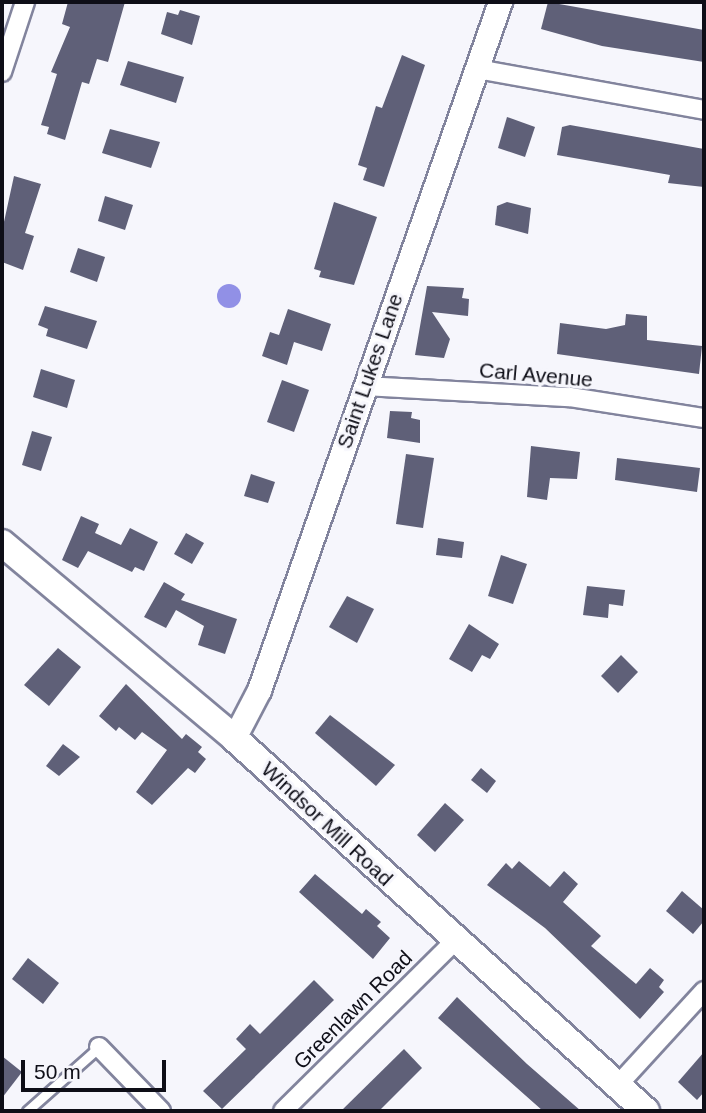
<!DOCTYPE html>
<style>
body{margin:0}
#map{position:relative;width:706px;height:1113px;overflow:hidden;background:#f6f6fc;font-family:Arial,sans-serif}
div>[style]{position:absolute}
.water>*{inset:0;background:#9190e6}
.round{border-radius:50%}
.building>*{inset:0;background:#5f6078}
.roads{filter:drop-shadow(2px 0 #82849d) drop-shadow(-2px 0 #82849d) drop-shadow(0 2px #82849d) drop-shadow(0 -2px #82849d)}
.service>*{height:9px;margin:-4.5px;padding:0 4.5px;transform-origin:4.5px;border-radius:4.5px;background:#fff}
.minor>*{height:18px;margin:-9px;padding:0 9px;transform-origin:9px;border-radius:9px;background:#fff}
.tertiary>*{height:23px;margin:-11.5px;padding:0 11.5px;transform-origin:11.5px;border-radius:11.5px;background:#fff}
.secondary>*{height:26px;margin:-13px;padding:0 13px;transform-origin:13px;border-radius:13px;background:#fff}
span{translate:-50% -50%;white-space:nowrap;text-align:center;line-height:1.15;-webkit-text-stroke:6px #f6f6fc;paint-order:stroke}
.street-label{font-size:21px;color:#0e0e17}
.frame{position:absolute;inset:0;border:4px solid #0e0e17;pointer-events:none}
.scale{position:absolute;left:21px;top:1060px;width:145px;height:32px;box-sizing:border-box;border:4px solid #0e0e17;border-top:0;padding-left:9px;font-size:21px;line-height:24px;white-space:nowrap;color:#0e0e17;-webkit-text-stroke:5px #f6f6fc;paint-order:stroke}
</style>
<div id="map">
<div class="water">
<i class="round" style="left:217px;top:284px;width:24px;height:24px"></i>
</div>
<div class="building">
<i style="clip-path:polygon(68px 2px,125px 2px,108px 62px,97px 59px,89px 84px,82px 82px,65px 140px,47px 134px,49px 127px,41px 125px,57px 74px,51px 72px,70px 27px,62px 24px)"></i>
<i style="clip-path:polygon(548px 2px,704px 30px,704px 62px,602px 46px,541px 29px)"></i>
<i style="clip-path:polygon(180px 10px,200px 16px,192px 45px,161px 34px,167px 12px,178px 15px)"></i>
<i style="clip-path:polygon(402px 55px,425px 65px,384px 187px,363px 180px,367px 168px,358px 165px,376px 106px,382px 108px)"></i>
<i style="clip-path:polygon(128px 61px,184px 77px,176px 103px,120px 85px)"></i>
<i style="clip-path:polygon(507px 117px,535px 127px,525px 157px,498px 148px)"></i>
<i style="clip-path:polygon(570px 125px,704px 149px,704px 187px,668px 183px,670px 175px,557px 155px,562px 127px)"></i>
<i style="clip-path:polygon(110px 129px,160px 142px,151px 168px,102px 153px)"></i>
<i style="clip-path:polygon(14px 176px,41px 184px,25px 233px,34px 236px,23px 270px,2px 262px,2px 231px)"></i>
<i style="clip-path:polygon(105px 196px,133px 205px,125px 230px,98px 221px)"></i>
<i style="clip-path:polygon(334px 202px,377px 217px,354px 285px,319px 277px,321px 271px,314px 269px)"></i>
<i style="clip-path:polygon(507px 202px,531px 208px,528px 234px,495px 225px,497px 206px)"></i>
<i style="clip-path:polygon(78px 248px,105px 257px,97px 282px,70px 272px)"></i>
<i style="clip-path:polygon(427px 286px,464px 288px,462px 298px,469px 299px,468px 316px,432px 312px,450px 339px,444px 358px,415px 355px)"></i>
<i style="clip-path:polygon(45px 306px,97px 321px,87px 349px,46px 336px,48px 329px,38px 325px)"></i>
<i style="clip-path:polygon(288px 309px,331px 324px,322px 351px,294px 342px,287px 365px,262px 356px,270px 332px,279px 335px)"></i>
<i style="clip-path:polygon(626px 314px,647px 316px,647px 340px,702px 346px,699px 374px,557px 354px,560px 323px,606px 329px,625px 325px)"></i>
<i style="clip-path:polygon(41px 369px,75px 380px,67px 408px,33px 397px)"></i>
<i style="clip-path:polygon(282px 380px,309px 390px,294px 432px,267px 422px)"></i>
<i style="clip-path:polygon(390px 411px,412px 412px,411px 418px,420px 420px,420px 443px,387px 438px)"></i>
<i style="clip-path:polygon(32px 431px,52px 437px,41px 471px,22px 465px)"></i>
<i style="clip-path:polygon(531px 446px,580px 452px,577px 479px,550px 478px,547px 500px,527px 497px)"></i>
<i style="clip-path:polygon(406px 454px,434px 458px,423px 528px,396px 524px)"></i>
<i style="clip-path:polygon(617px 458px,700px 468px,697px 492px,615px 480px)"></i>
<i style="clip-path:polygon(251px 474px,275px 482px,268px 503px,244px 496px)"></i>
<i style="clip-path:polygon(81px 516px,99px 524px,95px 533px,121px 545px,130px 528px,158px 542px,144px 571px,135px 567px,132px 572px,88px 551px,78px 568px,62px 560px)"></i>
<i style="clip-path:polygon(186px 533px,204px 543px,192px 564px,174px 554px)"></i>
<i style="clip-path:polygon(438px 538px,464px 542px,462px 558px,436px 555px)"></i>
<i style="clip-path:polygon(501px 555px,527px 564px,513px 604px,488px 596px)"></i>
<i style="clip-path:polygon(164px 582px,185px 594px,181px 600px,237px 619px,225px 654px,198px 645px,204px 626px,176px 610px,166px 628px,144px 617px)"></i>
<i style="clip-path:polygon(587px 586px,625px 590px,623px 606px,609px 604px,608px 618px,583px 615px)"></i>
<i style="clip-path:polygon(347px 596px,374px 609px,357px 643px,329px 627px)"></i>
<i style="clip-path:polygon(469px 624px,499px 644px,490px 659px,482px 655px,472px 672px,449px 659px)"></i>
<i style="clip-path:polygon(58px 648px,81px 667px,49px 706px,24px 685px)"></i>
<i style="clip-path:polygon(621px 655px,638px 672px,618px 693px,601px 676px)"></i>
<i style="clip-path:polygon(126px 684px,182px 739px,186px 734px,202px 747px,198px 752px,206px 759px,195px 773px,188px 768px,152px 805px,136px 792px,167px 750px,142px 732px,135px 740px,119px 727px,116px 731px,99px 716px)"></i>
<i style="clip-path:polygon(330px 715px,395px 765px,376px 786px,315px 733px)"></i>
<i style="clip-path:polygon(63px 744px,80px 757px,59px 776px,46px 766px)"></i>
<i style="clip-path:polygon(481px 768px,496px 781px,487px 793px,471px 780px)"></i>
<i style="clip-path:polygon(445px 803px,464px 820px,435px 852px,417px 835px)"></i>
<i style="clip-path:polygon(519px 861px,550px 887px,564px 871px,578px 884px,563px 902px,601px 936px,591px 946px,636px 984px,650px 968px,664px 980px,659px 987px,664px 992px,640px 1019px,545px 928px,487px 885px,506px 863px,512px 869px)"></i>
<i style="clip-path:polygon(315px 874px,362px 914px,366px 909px,381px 922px,377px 926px,390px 938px,373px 959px,299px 892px)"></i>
<i style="clip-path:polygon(682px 891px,704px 910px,704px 921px,693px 934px,666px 911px)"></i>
<i style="clip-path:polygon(28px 958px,59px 983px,43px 1004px,12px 979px)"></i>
<i style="clip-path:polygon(314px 980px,334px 1000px,222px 1109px,203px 1091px,246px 1049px,236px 1039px,250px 1024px,260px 1034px)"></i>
<i style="clip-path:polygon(457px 997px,527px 1064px,581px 1111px,543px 1111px,438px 1018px)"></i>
<i style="clip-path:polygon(404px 1049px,422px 1068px,379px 1111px,341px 1111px)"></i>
<i style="clip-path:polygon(704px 1052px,704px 1092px,697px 1100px,678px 1082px)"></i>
<i style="clip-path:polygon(2px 1056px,22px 1072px,2px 1098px)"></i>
</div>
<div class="roads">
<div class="service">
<i style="left:27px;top:1111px;width:96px;rotate:-41.6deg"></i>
</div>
<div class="minor">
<i style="left:477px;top:69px;width:231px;rotate:10.2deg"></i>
<i style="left:2px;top:72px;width:74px;rotate:-71.8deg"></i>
<i style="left:364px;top:386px;width:206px;rotate:3.1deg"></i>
<i style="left:570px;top:397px;width:136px;rotate:8.9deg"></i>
<i style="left:99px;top:1047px;width:89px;rotate:45.9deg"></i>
<i style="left:617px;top:1086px;width:129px;rotate:-47.5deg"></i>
<i style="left:283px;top:1111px;width:240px;rotate:-44.7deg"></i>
</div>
<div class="tertiary">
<i style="left:234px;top:738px;width:54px;rotate:-62.5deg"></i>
<i style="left:259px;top:690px;width:729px;rotate:-70.7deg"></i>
</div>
<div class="secondary">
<i style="left:2px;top:543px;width:303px;rotate:40deg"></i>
<i style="left:234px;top:738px;width:556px;rotate:42.16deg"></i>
</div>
</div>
<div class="street-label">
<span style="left:370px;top:371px;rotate:-71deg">Saint Lukes Lane</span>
<span style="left:536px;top:375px;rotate:5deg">Carl Avenue</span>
<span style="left:327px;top:824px;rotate:43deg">Windsor Mill Road</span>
<span style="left:353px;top:1010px;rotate:-45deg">Greenlawn Road</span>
</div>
<div class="frame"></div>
<div class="scale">50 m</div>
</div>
